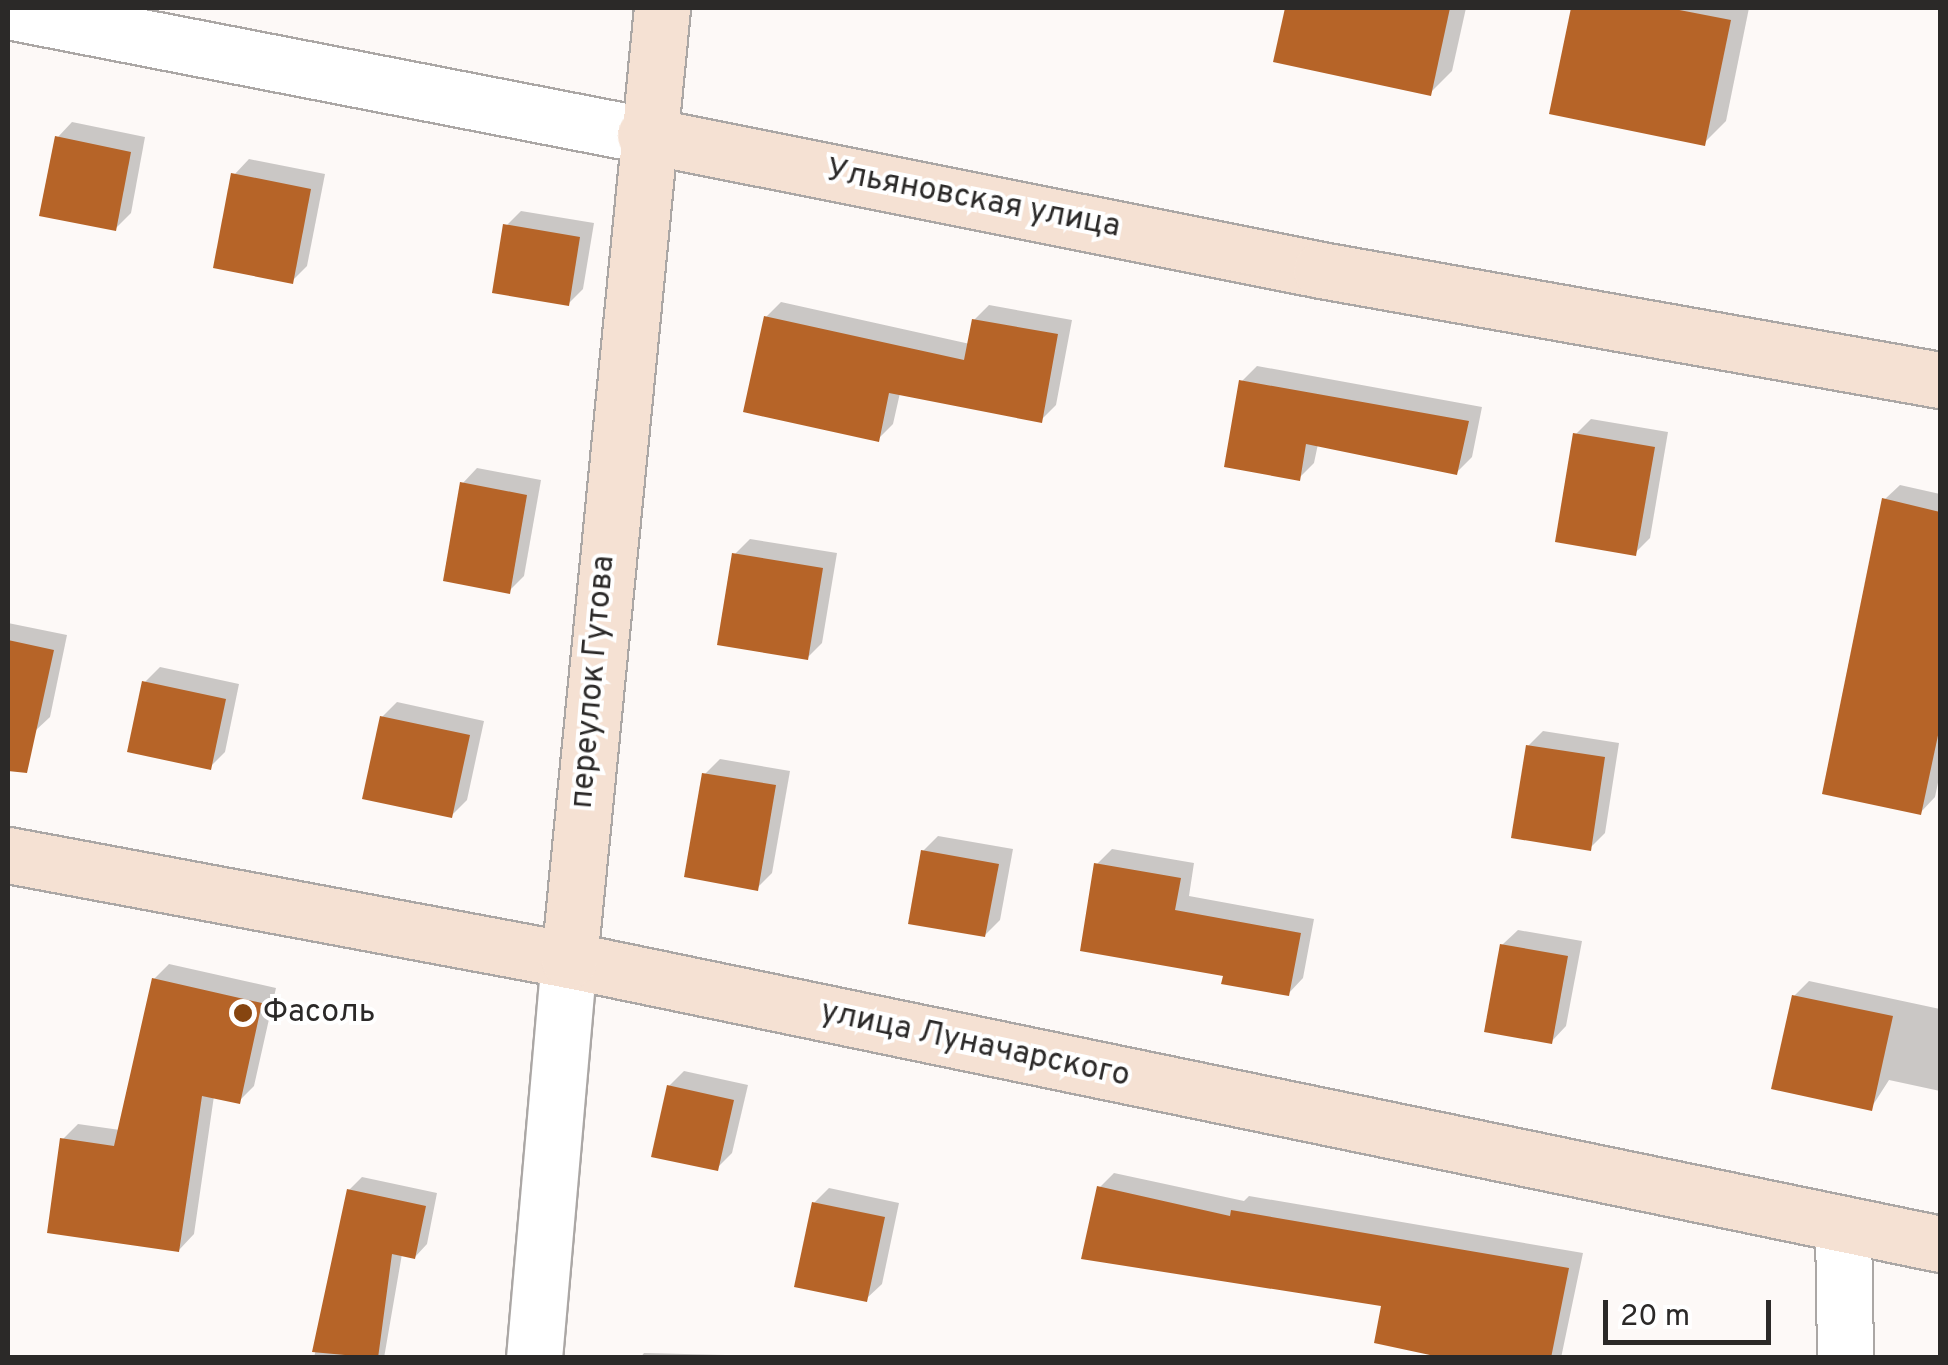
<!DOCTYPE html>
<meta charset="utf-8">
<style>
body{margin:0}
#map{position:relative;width:1948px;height:1365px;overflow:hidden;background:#fdf9f7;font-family:Overpass,sans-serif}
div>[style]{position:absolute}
.shadow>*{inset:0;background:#0003}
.building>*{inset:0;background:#b66428}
.roads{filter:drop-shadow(2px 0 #aba7a5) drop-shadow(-2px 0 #aba7a5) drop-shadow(0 2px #aba7a5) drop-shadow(0 -2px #aba7a5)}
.street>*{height:55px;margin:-27.5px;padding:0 27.5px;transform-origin:27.5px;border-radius:27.5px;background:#fff}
.secondary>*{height:55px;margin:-27.5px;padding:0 27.5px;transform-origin:27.5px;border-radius:27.5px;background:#f5e1d3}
.dots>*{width:28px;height:28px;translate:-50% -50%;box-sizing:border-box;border:5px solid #fff;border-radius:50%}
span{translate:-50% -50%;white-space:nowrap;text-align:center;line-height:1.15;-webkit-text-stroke:8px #fff;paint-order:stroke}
.street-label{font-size:32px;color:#2b2928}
.poi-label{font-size:32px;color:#2b2928}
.left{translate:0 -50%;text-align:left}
.frame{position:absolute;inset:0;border:10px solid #2b2928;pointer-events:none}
.scale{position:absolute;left:1603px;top:1300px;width:168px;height:45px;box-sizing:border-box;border:5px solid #2b2928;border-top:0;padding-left:12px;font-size:30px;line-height:35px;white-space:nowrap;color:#2b2928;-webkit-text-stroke:8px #fff;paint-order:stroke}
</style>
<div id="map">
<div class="shadow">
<i style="clip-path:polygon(1287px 8px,1466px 8px,1452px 71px,1430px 93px,1276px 60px)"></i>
<i style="clip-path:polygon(1573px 8px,1749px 8px,1726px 121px,1704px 143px,1552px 112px)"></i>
<i style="clip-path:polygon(72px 122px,145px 137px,131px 213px,116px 228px,57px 138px)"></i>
<i style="clip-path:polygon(249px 159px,325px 174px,307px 266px,292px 281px,234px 175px)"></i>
<i style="clip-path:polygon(521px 211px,594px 223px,583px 289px,568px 304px,506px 226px)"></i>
<i style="clip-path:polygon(781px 302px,970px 344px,974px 320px,989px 305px,1072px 320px,1056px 405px,1041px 420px,900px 393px,893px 424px,878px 439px,766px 317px)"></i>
<i style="clip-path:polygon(1257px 366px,1482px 407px,1472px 457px,1457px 472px,1318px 444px,1314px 463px,1299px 478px,1242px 381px)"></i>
<i style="clip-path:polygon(1591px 419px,1668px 432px,1650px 538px,1635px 553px,1576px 434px)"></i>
<i style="clip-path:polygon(477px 468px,541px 480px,524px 576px,509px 591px,462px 484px)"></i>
<i style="clip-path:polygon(1900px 485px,1940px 494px,1940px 773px,1935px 797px,1920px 813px,1884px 500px)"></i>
<i style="clip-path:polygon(750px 539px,837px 553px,822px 643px,807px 658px,735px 554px)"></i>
<i style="clip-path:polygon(8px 623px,67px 635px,50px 717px,34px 732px,8px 726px)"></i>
<i style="clip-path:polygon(160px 667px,239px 684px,225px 752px,210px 767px,145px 682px)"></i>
<i style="clip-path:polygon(397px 702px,484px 721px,467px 800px,452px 815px,382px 717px)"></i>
<i style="clip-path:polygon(1543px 731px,1619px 743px,1605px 833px,1590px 848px,1528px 746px)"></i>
<i style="clip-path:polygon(720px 759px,790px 771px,772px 873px,757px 888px,705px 774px)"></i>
<i style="clip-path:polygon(938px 836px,1013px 849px,1000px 920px,985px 935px,923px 851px)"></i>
<i style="clip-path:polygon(1112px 849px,1194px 863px,1189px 896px,1314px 919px,1303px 978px,1288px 994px,1226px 974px,1097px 864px)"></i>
<i style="clip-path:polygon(1518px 930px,1582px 941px,1566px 1026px,1551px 1042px,1502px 945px)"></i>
<i style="clip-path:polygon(169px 964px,276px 988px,254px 1086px,239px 1101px,214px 1096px,194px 1234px,179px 1250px,63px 1139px,78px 1124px,120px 1130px,154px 979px)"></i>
<i style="clip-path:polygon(1809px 981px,1940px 1009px,1940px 1091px,1889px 1080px,1871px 1108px,1794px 996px)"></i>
<i style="clip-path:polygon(684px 1071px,748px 1085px,732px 1153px,717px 1168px,669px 1086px)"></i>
<i style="clip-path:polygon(1114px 1173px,1244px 1201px,1249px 1196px,1583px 1253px,1561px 1358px,1446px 1358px,1384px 1304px,1099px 1188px)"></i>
<i style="clip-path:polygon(362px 1177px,437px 1193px,427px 1244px,415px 1257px,402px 1254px,384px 1358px,314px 1358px,349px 1190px)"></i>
<i style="clip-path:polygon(829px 1188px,899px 1203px,882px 1284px,866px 1299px,814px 1203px)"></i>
<i style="clip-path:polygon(644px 1353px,726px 1355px,726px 1358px,640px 1358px)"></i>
</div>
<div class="building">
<i style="clip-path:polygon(1285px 8px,1450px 8px,1431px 96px,1273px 62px)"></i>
<i style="clip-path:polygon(1571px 8px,1669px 8px,1731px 20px,1705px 146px,1549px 114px)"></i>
<i style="clip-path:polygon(55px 136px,131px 152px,116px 231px,39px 216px)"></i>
<i style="clip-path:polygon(231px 173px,311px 189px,293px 284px,213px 268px)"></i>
<i style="clip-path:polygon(503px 224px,580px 237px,569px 306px,492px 293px)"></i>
<i style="clip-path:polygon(764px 316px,964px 360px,972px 319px,1058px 334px,1042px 423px,889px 393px,879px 442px,743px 412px)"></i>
<i style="clip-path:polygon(1239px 380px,1469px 421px,1457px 475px,1306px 444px,1300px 481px,1224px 467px)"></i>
<i style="clip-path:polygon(1573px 433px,1655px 447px,1636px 556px,1555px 542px)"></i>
<i style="clip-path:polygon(460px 482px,527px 495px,510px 594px,443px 581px)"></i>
<i style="clip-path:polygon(1882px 498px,1940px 512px,1940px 726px,1921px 815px,1822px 794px)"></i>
<i style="clip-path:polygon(732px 553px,823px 568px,808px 660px,717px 645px)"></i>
<i style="clip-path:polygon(8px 640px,54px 650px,27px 773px,8px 771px)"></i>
<i style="clip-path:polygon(142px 681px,226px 699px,211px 770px,127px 752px)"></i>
<i style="clip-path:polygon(380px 716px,470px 735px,452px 818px,362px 799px)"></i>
<i style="clip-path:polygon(1526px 745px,1605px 757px,1591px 851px,1511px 838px)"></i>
<i style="clip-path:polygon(702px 773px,776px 785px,758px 891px,684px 877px)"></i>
<i style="clip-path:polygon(921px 850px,999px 864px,985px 937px,908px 924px)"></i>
<i style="clip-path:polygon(1094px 863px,1181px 878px,1175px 910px,1301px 933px,1289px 996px,1221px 984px,1223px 976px,1080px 951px)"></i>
<i style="clip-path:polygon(1500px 944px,1568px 956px,1552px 1044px,1484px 1032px)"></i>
<i style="clip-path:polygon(152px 978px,262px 1003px,240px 1104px,202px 1096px,179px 1252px,47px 1233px,60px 1138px,114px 1146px)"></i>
<i style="clip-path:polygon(1792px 995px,1893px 1016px,1872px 1111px,1771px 1089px)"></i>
<i style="clip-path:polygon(667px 1085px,734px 1100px,718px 1171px,651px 1157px)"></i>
<i style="clip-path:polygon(1097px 1186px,1230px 1216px,1231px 1210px,1569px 1268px,1551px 1358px,1444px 1358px,1374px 1343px,1381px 1306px,1081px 1259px)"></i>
<i style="clip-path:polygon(347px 1189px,426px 1206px,415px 1259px,392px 1254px,378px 1358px,312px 1352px)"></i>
<i style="clip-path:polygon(812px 1202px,885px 1217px,867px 1302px,794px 1287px)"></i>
</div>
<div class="roads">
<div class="street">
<i style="left:8px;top:11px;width:649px;rotate:11.02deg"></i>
<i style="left:1843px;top:1227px;width:131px;rotate:89.1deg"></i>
<i style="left:534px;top:1358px;width:400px;rotate:-85deg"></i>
</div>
<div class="secondary">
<i style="left:645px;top:135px;width:689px;rotate:11.29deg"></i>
<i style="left:1321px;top:270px;width:629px;rotate:10.08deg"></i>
<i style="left:8px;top:855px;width:571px;rotate:10.6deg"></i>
<i style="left:569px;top:960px;width:1400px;rotate:11.7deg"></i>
<i style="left:569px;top:960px;width:957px;rotate:-84.42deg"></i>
</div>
</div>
<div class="dots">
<i style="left:243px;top:1013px;background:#864510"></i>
</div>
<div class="street-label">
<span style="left:973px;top:200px;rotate:11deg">Ульяновская улица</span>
<span style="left:594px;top:682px;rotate:-85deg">переулок Гутова</span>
<span style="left:975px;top:1045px;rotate:12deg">улица Луначарского</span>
</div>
<div class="poi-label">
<span class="left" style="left:263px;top:1013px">Фасоль</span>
</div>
<div class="frame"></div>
<div class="scale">20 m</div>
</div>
